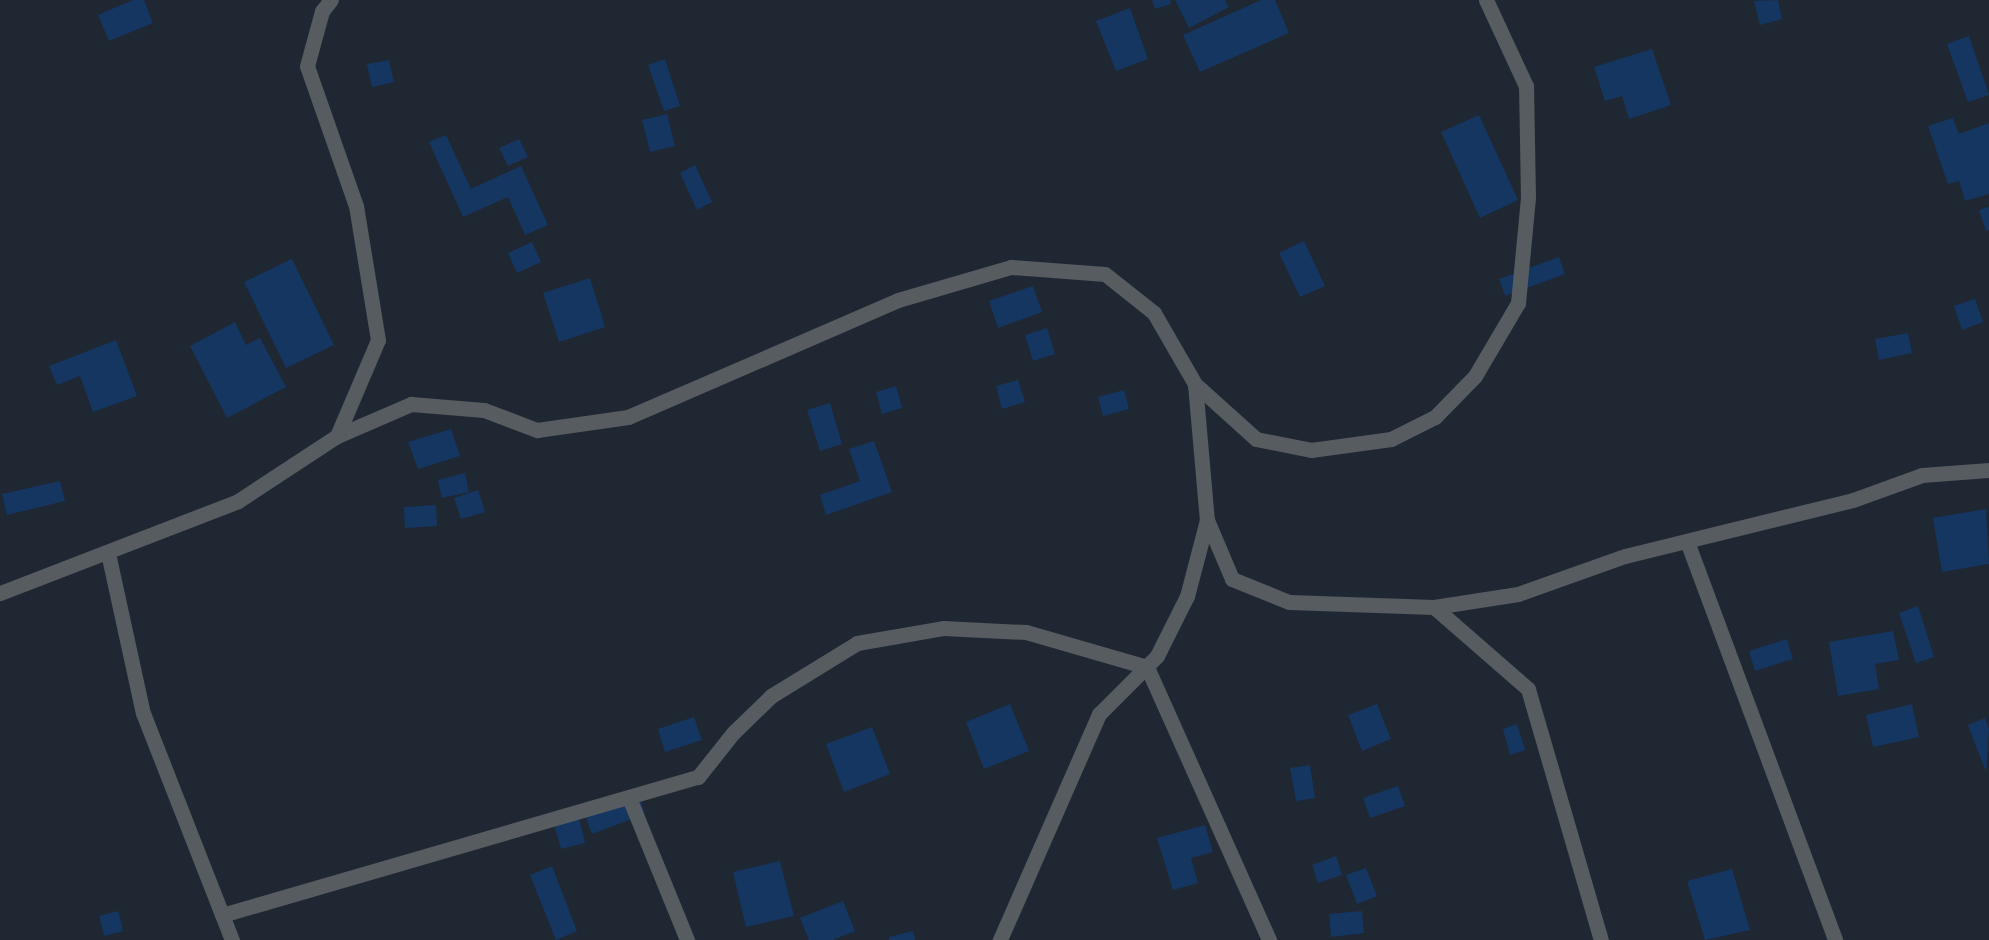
<!DOCTYPE html>
<style>
body{margin:0}
#map{position:relative;width:1989px;height:940px;overflow:hidden;background:#1f2732;font-family:"Fira Sans",sans-serif}
div>[style]{position:absolute}
.building>*{inset:0;background:#153661}
.minor>*{height:15px;margin:-7.5px;padding:0 7.5px;transform-origin:7.5px;border-radius:7.5px;background:#575c61}
span{translate:-50% -50%;white-space:nowrap;text-align:center;line-height:1.15;-webkit-text-stroke:6px #1f2732;paint-order:stroke}
</style>
<div id="map">
<div class="building">
<i style="clip-path:polygon(133px 0,144px 0,153px 23px,109px 41px,98px 15px)"></i>
<i style="clip-path:polygon(1152px 0,1170px 0,1171px 4px,1155px 9px)"></i>
<i style="clip-path:polygon(1175px 0,1225px 0,1229px 7px,1189px 28px)"></i>
<i style="clip-path:polygon(1261px 0,1275px 0,1289px 33px,1200px 72px,1183px 35px)"></i>
<i style="clip-path:polygon(1778px 0,1782px 19px,1760px 25px,1754px 1px)"></i>
<i style="clip-path:polygon(1130px 8px,1148px 59px,1116px 71px,1096px 21px)"></i>
<i style="clip-path:polygon(1969px 36px,1989px 95px,1968px 102px,1947px 44px)"></i>
<i style="clip-path:polygon(1652px 49px,1671px 105px,1629px 119px,1622px 96px,1605px 101px,1594px 67px)"></i>
<i style="clip-path:polygon(665px 59px,680px 106px,664px 111px,648px 65px)"></i>
<i style="clip-path:polygon(389px 60px,394px 82px,372px 87px,367px 64px)"></i>
<i style="clip-path:polygon(667px 114px,675px 146px,650px 152px,642px 120px)"></i>
<i style="clip-path:polygon(1479px 115px,1518px 200px,1480px 218px,1441px 132px)"></i>
<i style="clip-path:polygon(1953px 118px,1959px 134px,1989px 123px,1989px 194px,1965px 201px,1959px 181px,1948px 184px,1928px 126px)"></i>
<i style="clip-path:polygon(446px 135px,471px 189px,521px 166px,548px 225px,525px 235px,508px 197px,463px 217px,429px 142px)"></i>
<i style="clip-path:polygon(519px 139px,528px 157px,508px 166px,499px 148px)"></i>
<i style="clip-path:polygon(695px 165px,712px 202px,697px 210px,680px 173px)"></i>
<i style="clip-path:polygon(1989px 207px,1989px 230px,1986px 231px,1979px 210px)"></i>
<i style="clip-path:polygon(1304px 241px,1325px 286px,1300px 297px,1279px 253px)"></i>
<i style="clip-path:polygon(532px 242px,541px 262px,517px 273px,508px 253px)"></i>
<i style="clip-path:polygon(1559px 257px,1565px 274px,1505px 296px,1499px 279px)"></i>
<i style="clip-path:polygon(292px 259px,334px 345px,286px 368px,244px 282px)"></i>
<i style="clip-path:polygon(590px 278px,605px 327px,559px 342px,543px 293px)"></i>
<i style="clip-path:polygon(1033px 286px,1042px 312px,998px 328px,989px 301px)"></i>
<i style="clip-path:polygon(1975px 299px,1983px 322px,1962px 330px,1954px 306px)"></i>
<i style="clip-path:polygon(235px 322px,246px 345px,260px 338px,286px 387px,227px 418px,190px 346px)"></i>
<i style="clip-path:polygon(1047px 328px,1055px 354px,1033px 361px,1025px 335px)"></i>
<i style="clip-path:polygon(1908px 333px,1912px 353px,1879px 360px,1875px 339px)"></i>
<i style="clip-path:polygon(116px 340px,137px 396px,93px 412px,80px 376px,57px 385px,49px 366px)"></i>
<i style="clip-path:polygon(1018px 380px,1025px 402px,1002px 409px,996px 386px)"></i>
<i style="clip-path:polygon(896px 386px,902px 408px,882px 414px,876px 392px)"></i>
<i style="clip-path:polygon(1124px 390px,1129px 409px,1103px 416px,1098px 397px)"></i>
<i style="clip-path:polygon(830px 403px,842px 444px,820px 451px,807px 410px)"></i>
<i style="clip-path:polygon(451px 429px,460px 456px,418px 469px,408px 442px)"></i>
<i style="clip-path:polygon(874px 441px,892px 492px,826px 515px,820px 495px,860px 481px,849px 449px)"></i>
<i style="clip-path:polygon(465px 473px,469px 492px,442px 498px,438px 480px)"></i>
<i style="clip-path:polygon(60px 481px,65px 501px,7px 515px,2px 494px)"></i>
<i style="clip-path:polygon(478px 490px,485px 512px,461px 519px,454px 498px)"></i>
<i style="clip-path:polygon(436px 505px,437px 526px,405px 528px,404px 507px)"></i>
<i style="clip-path:polygon(1986px 509px,1989px 564px,1942px 572px,1933px 518px)"></i>
<i style="clip-path:polygon(1918px 606px,1934px 657px,1916px 663px,1899px 613px)"></i>
<i style="clip-path:polygon(1893px 631px,1899px 660px,1875px 664px,1879px 689px,1838px 696px,1829px 642px)"></i>
<i style="clip-path:polygon(1787px 639px,1793px 659px,1755px 671px,1749px 651px)"></i>
<i style="clip-path:polygon(1010px 704px,1029px 751px,984px 769px,966px 722px)"></i>
<i style="clip-path:polygon(1377px 704px,1391px 739px,1362px 751px,1348px 715px)"></i>
<i style="clip-path:polygon(1912px 704px,1919px 737px,1873px 747px,1866px 715px)"></i>
<i style="clip-path:polygon(694px 717px,702px 740px,665px 752px,658px 729px)"></i>
<i style="clip-path:polygon(1985px 718px,1989px 729px,1986px 772px,1968px 725px)"></i>
<i style="clip-path:polygon(1517px 724px,1525px 750px,1510px 755px,1503px 729px)"></i>
<i style="clip-path:polygon(872px 727px,890px 774px,844px 792px,826px 744px)"></i>
<i style="clip-path:polygon(1310px 765px,1315px 798px,1296px 801px,1290px 768px)"></i>
<i style="clip-path:polygon(1398px 786px,1405px 806px,1370px 818px,1363px 798px)"></i>
<i style="clip-path:polygon(637px 789px,645px 814px,592px 834px,583px 810px)"></i>
<i style="clip-path:polygon(577px 811px,585px 843px,561px 849px,552px 817px)"></i>
<i style="clip-path:polygon(1205px 825px,1213px 852px,1191px 858px,1198px 883px,1173px 890px,1157px 838px)"></i>
<i style="clip-path:polygon(1336px 856px,1342px 875px,1318px 883px,1312px 865px)"></i>
<i style="clip-path:polygon(780px 861px,794px 916px,746px 927px,733px 872px)"></i>
<i style="clip-path:polygon(552px 866px,577px 931px,556px 940px,530px 875px)"></i>
<i style="clip-path:polygon(1366px 868px,1377px 896px,1357px 904px,1346px 875px)"></i>
<i style="clip-path:polygon(1732px 869px,1750px 930px,1705px 940px,1687px 881px)"></i>
<i style="clip-path:polygon(843px 901px,855px 931px,833px 940px,809px 940px,800px 918px)"></i>
<i style="clip-path:polygon(118px 911px,123px 931px,104px 936px,99px 916px)"></i>
<i style="clip-path:polygon(1362px 911px,1364px 933px,1331px 937px,1329px 914px)"></i>
<i style="clip-path:polygon(913px 931px,915px 940px,889px 940px,889px 937px)"></i>
</div>
<div class="minor">
<i style="left:1195px;top:384px;width:82px;rotate:42deg"></i>
<i style="left:1256px;top:439px;width:56px;rotate:11.3deg"></i>
<i style="left:1311px;top:450px;width:81px;rotate:-7.8deg"></i>
<i style="left:1391px;top:439px;width:49px;rotate:-26.6deg"></i>
<i style="left:1435px;top:417px;width:57px;rotate:-45.7deg"></i>
<i style="left:1475px;top:376px;width:85px;rotate:-59.5deg"></i>
<i style="left:1518px;top:303px;width:105px;rotate:-84.6deg"></i>
<i style="left:1528px;top:198px;width:112px;rotate:-91deg"></i>
<i style="left:1526px;top:86px;width:95px;rotate:-114.9deg"></i>
<i style="left:337px;top:436px;width:81px;rotate:-23.4deg"></i>
<i style="left:411px;top:404px;width:73px;rotate:4.7deg"></i>
<i style="left:484px;top:410px;width:57px;rotate:20.7deg"></i>
<i style="left:537px;top:430px;width:92px;rotate:-8.1deg"></i>
<i style="left:628px;top:417px;width:294px;rotate:-23.4deg"></i>
<i style="left:898px;top:300px;width:118px;rotate:-16.3deg"></i>
<i style="left:1011px;top:267px;width:94px;rotate:4.3deg"></i>
<i style="left:1105px;top:274px;width:63px;rotate:38.5deg"></i>
<i style="left:1154px;top:313px;width:82px;rotate:60deg"></i>
<i style="left:1195px;top:384px;width:137px;rotate:85deg"></i>
<i style="left:1207px;top:520px;width:79px;rotate:104.7deg"></i>
<i style="left:1187px;top:596px;width:67px;rotate:116.6deg"></i>
<i style="left:1157px;top:656px;width:82px;rotate:135deg"></i>
<i style="left:1099px;top:714px;width:247px;rotate:113.7deg"></i>
<i style="left:1207px;top:520px;width:64px;rotate:67deg"></i>
<i style="left:1232px;top:579px;width:61px;rotate:22deg"></i>
<i style="left:1289px;top:602px;width:145px;rotate:2deg"></i>
<i style="left:1434px;top:607px;width:85px;rotate:-8.8deg"></i>
<i style="left:1518px;top:594px;width:114px;rotate:-19.6deg"></i>
<i style="left:1625px;top:556px;width:235px;rotate:-13.8deg"></i>
<i style="left:1853px;top:500px;width:73px;rotate:-19.9deg"></i>
<i style="left:1922px;top:475px;width:67px;rotate:-4.3deg"></i>
<i style="left:1688px;top:544px;width:422px;rotate:69.6deg"></i>
<i style="left:108px;top:553px;width:164px;rotate:77.7deg"></i>
<i style="left:143px;top:713px;width:244px;rotate:68.6deg"></i>
<i style="left:0;top:593px;width:255px;rotate:-21.1deg"></i>
<i style="left:238px;top:501px;width:118px;rotate:-33.3deg"></i>
<i style="left:337px;top:436px;width:104px;rotate:-66.9deg"></i>
<i style="left:378px;top:340px;width:136px;rotate:-99.3deg"></i>
<i style="left:356px;top:206px;width:148px;rotate:-109.3deg"></i>
<i style="left:307px;top:66px;width:57px;rotate:-74.7deg"></i>
<i style="left:322px;top:11px;width:14px;rotate:-51deg"></i>
<i style="left:1434px;top:607px;width:125px;rotate:41.1deg"></i>
<i style="left:1528px;top:689px;width:261px;rotate:73.8deg"></i>
<i style="left:630px;top:800px;width:151px;rotate:67.8deg"></i>
<i style="left:222px;top:915px;width:496px;rotate:-16.2deg"></i>
<i style="left:698px;top:777px;width:56px;rotate:-51.5deg"></i>
<i style="left:733px;top:733px;width:53px;rotate:-44.2deg"></i>
<i style="left:771px;top:696px;width:101px;rotate:-31.6deg"></i>
<i style="left:857px;top:643px;width:87px;rotate:-9.9deg"></i>
<i style="left:943px;top:628px;width:83px;rotate:2.8deg"></i>
<i style="left:1026px;top:632px;width:126px;rotate:16.1deg"></i>
<i style="left:1147px;top:667px;width:299px;rotate:65.9deg"></i>
</div>
</div>
